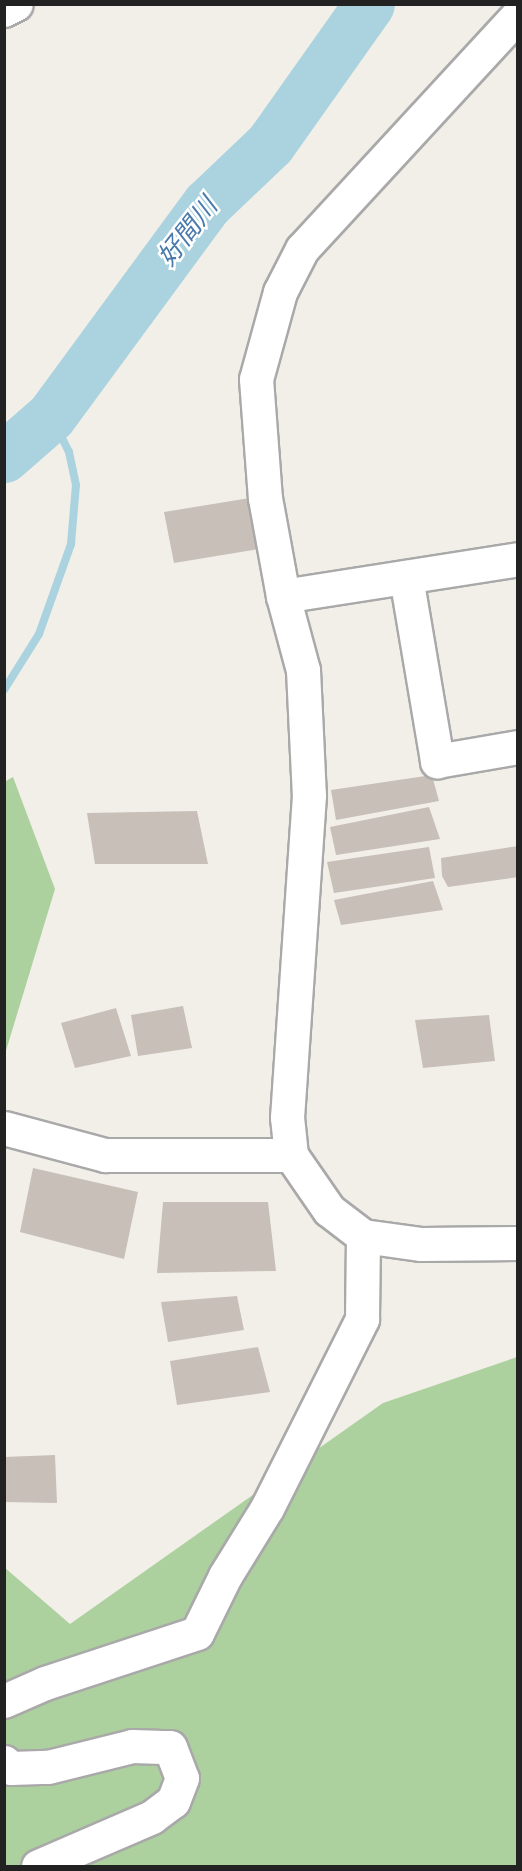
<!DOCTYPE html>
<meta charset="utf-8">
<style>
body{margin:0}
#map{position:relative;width:522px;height:1871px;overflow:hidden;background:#f2efe9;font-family:Jost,"Noto Sans JP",sans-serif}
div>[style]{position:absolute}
.forest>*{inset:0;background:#add19e}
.stream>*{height:8px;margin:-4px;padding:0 4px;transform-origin:4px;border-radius:4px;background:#aad3df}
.river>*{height:51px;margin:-25.5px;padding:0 25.5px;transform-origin:25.5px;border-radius:25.5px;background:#aad3df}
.building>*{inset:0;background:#c7bfb8}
.roads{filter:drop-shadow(2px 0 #a9a9a9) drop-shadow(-2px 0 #a9a9a9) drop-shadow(0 2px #a9a9a9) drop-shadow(0 -2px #a9a9a9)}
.minor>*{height:33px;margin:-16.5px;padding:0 16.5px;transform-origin:16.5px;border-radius:16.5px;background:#fff}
span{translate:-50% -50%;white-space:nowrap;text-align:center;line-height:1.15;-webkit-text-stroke:5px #fff;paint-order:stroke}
.water-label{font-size:26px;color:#4a7aab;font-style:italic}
.frame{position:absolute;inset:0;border:6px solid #222;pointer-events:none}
</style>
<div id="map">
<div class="forest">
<i style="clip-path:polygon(13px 777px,55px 889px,5px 1054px,4px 782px)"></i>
<i style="clip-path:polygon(517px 1357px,517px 1866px,5px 1866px,4px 1567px,70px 1624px,383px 1403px)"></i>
</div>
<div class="stream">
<i style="left:4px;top:690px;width:66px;rotate:-58deg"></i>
<i style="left:39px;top:634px;width:96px;rotate:-70.4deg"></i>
<i style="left:71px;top:544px;width:59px;rotate:-85.2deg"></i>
<i style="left:76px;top:485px;width:34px;rotate:-102deg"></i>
<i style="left:69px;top:452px;width:40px;rotate:-116.6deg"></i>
</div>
<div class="river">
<i style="left:4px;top:457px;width:62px;rotate:-41.1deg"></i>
<i style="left:51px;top:416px;width:263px;rotate:-53.7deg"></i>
<i style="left:207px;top:204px;width:87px;rotate:-43.6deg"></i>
<i style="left:270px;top:144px;width:171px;rotate:-54.7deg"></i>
</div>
<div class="building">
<i style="clip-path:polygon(250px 498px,259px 549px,174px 563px,164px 512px)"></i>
<i style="clip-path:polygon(432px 775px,439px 801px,336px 820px,331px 790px)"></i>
<i style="clip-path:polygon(429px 807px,440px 839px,336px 855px,330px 827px)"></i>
<i style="clip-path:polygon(197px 811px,208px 864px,95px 864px,87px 813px)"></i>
<i style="clip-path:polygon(518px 846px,518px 877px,448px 887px,442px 876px,441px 858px)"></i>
<i style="clip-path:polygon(429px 847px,435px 878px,334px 893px,327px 862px)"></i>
<i style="clip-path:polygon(433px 881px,443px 910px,341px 925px,334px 900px)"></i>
<i style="clip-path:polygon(183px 1006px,192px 1048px,138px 1056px,131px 1015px)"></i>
<i style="clip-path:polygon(116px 1008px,131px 1056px,75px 1068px,61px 1023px)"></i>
<i style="clip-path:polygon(489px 1015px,495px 1061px,423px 1068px,415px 1020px)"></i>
<i style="clip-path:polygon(33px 1168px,138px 1192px,124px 1259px,20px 1232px)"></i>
<i style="clip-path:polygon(163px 1202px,268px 1202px,276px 1271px,157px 1273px)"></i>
<i style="clip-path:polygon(237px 1296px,244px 1330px,168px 1342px,161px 1302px)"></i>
<i style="clip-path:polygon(258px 1347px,270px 1392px,177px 1405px,170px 1361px)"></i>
<i style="clip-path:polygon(55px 1455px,57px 1503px,4px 1502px,4px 1457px)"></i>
</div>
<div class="roads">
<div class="minor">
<i style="left:4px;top:10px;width:13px;rotate:-27deg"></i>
<i style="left:518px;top:15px;width:318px;rotate:132.7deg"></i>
<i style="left:302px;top:249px;width:48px;rotate:117.1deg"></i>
<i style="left:280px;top:292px;width:90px;rotate:105.4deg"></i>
<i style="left:256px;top:379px;width:119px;rotate:85.7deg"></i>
<i style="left:265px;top:498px;width:100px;rotate:79.6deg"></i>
<i style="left:283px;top:596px;width:77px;rotate:74.9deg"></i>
<i style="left:303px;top:670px;width:125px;rotate:87.3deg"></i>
<i style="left:309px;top:795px;width:323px;rotate:93.9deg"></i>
<i style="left:287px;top:1117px;width:38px;rotate:84deg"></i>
<i style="left:291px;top:1155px;width:67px;rotate:55.4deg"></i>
<i style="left:329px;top:1210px;width:43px;rotate:37.4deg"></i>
<i style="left:363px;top:1236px;width:59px;rotate:7.9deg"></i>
<i style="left:421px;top:1244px;width:97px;rotate:-0.6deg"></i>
<i style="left:406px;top:577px;width:187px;rotate:80.4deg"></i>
<i style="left:437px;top:761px;width:82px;rotate:-9.8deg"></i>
<i style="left:283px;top:596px;width:238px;rotate:-8.9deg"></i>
<i style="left:4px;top:1128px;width:105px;rotate:15deg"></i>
<i style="left:105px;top:1155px;width:186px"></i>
<i style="left:4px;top:1701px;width:45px;rotate:-23.7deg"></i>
<i style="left:45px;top:1683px;width:160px;rotate:-18.2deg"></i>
<i style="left:197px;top:1633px;width:64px;rotate:-63.8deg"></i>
<i style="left:225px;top:1576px;width:80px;rotate:-58.3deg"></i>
<i style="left:267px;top:1508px;width:212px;rotate:-63.3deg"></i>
<i style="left:362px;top:1319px;width:83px;rotate:-89.3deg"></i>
<i style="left:4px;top:1762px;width:9px;rotate:41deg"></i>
<i style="left:11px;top:1768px;width:37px;rotate:-2deg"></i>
<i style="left:48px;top:1767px;width:87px;rotate:-14deg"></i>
<i style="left:132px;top:1746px;width:38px;rotate:2deg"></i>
<i style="left:170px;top:1747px;width:33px;rotate:69deg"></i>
<i style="left:182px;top:1778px;width:25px;rotate:111deg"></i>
<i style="left:173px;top:1801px;width:26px;rotate:143deg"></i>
<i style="left:152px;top:1817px;width:124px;rotate:156.7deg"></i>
</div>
</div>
<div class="water-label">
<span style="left:188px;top:232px;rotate:-52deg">好間川</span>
</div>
<div class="frame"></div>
</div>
